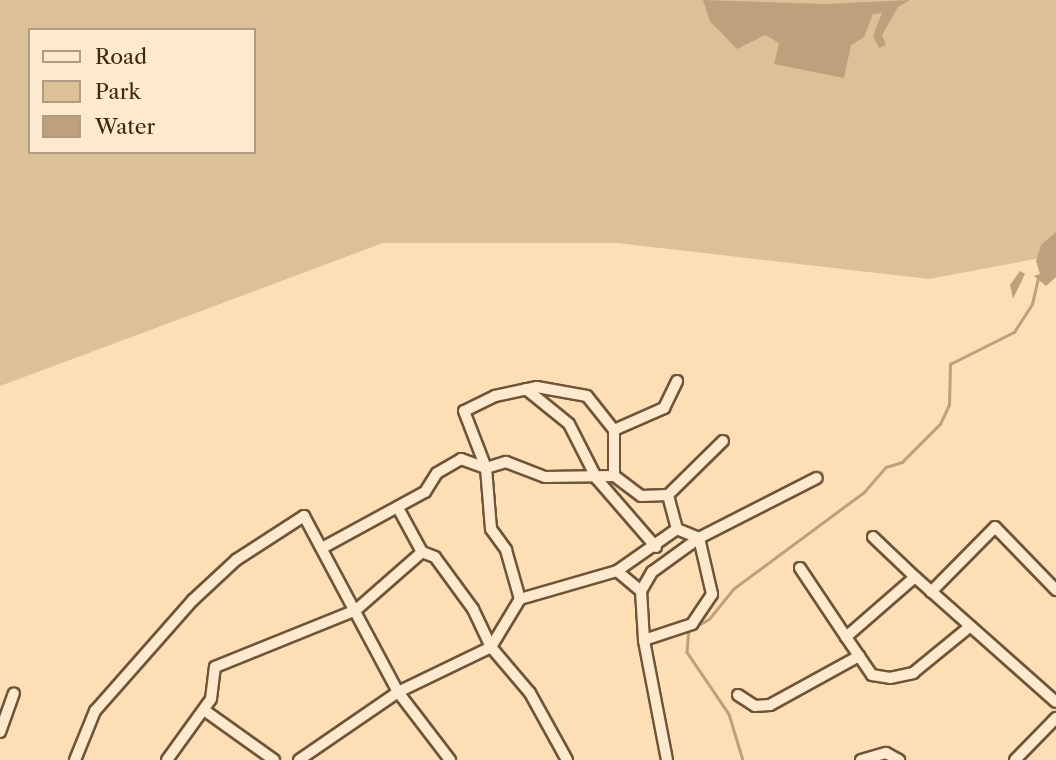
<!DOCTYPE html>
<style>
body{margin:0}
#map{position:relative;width:1056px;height:760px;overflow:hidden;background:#fcdfb4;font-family:"Libre Caslon Text",serif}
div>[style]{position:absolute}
.green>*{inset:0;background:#dcc098}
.water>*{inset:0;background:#bda07c}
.stream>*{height:2.5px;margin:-1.25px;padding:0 1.25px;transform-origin:1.25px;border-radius:1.25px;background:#bda07c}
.roads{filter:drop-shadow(2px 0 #705438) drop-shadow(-2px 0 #705438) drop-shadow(0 2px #705438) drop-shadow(0 -2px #705438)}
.minor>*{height:10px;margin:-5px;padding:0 5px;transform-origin:5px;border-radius:5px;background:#fdeace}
span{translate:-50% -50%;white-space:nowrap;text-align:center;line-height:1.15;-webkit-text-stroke:5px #fdeace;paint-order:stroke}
.legend{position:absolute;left:28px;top:28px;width:228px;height:126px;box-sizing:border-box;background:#fdeace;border:2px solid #b29c81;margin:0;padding:9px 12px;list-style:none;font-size:21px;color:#42260e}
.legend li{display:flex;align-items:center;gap:14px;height:35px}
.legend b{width:35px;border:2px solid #b29c81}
</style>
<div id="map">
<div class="green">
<i style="clip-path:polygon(evenodd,0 0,1056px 0,1056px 255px,929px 279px,617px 243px,383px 243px,0 386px,0 0,30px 30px,254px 30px,254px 152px,30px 152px,30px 30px)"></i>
</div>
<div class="water">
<i style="clip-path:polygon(703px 0,825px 4px,910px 0,898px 7px,882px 35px,886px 45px,879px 48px,873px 36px,882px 13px,873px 14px,864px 37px,851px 45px,844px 78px,774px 64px,779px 43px,765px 35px,737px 49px,710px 21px)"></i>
<i style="clip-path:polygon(1056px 232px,1056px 277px,1046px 286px,1034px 276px,1040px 274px,1036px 261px,1041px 245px)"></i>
<i style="clip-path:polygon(1020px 271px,1025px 274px,1013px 299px,1010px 285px)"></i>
</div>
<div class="stream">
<i style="left:695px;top:627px;width:16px;rotate:-30deg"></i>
<i style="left:709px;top:619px;width:38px;rotate:-51deg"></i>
<i style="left:733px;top:589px;width:163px;rotate:-36.5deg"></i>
<i style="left:864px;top:492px;width:33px;rotate:-49deg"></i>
<i style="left:886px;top:467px;width:17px;rotate:-17deg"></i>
<i style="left:902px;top:462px;width:54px;rotate:-45deg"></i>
<i style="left:940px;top:424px;width:21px;rotate:-65deg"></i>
<i style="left:949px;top:405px;width:41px;rotate:-88.6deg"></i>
<i style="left:950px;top:364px;width:72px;rotate:-26.6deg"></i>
<i style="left:1014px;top:332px;width:33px;rotate:-57deg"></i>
<i style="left:1032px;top:304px;width:27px;rotate:-77deg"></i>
<i style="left:689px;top:629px;width:23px;rotate:95deg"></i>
<i style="left:687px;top:652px;width:75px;rotate:55.9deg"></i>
<i style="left:729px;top:714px;width:48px;rotate:73.1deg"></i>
</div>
<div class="roads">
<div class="minor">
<i style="left:526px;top:389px;width:55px;rotate:39.1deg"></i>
<i style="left:569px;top:424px;width:62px;rotate:63deg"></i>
<i style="left:597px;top:479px;width:90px;rotate:49.1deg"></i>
<i style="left:614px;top:430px;width:43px;rotate:-128.5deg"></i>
<i style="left:587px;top:396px;width:51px;rotate:-169.8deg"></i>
<i style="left:537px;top:387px;width:43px;rotate:167.9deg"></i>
<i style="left:495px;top:396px;width:34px;rotate:154deg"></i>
<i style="left:464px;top:411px;width:61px;rotate:68.9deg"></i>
<i style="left:486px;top:468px;width:21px;rotate:-17deg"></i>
<i style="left:506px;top:462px;width:42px;rotate:21deg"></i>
<i style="left:545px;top:477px;width:69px;rotate:-0.8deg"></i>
<i style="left:668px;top:495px;width:27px;rotate:178deg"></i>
<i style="left:641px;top:496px;width:34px;rotate:-143deg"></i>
<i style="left:614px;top:476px;width:46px;rotate:-90deg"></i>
<i style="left:614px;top:430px;width:55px;rotate:-23.7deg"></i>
<i style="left:664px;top:408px;width:30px;rotate:-64deg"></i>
<i style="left:873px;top:537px;width:58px;rotate:43.6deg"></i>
<i style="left:324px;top:547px;width:115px;rotate:-28.6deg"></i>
<i style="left:425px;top:492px;width:22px;rotate:-58deg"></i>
<i style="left:437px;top:473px;width:28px;rotate:-30deg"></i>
<i style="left:461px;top:459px;width:27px;rotate:20deg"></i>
<i style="left:486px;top:468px;width:61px;rotate:85.3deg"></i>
<i style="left:491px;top:529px;width:26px;rotate:54deg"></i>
<i style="left:506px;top:550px;width:51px;rotate:74.1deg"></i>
<i style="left:800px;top:568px;width:83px;rotate:56.3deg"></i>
<i style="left:846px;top:637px;width:91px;rotate:-41deg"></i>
<i style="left:915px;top:577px;width:188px;rotate:41.6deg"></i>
<i style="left:617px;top:571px;width:31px;rotate:40deg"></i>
<i style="left:931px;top:592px;width:91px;rotate:-45.4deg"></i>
<i style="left:995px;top:527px;width:88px;rotate:45.9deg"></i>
<i style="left:846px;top:637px;width:46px;rotate:55.6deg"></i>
<i style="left:872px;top:675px;width:18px;rotate:9deg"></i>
<i style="left:890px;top:678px;width:24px;rotate:-12deg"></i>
<i style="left:913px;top:673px;width:71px;rotate:-39.3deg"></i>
<i style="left:644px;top:640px;width:49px;rotate:-93.5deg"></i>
<i style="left:641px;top:591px;width:22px;rotate:-60deg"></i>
<i style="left:652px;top:572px;width:58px;rotate:-35.9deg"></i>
<i style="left:699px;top:538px;width:132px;rotate:-27deg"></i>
<i style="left:738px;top:695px;width:20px;rotate:33deg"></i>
<i style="left:755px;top:706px;width:15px;rotate:-4deg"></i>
<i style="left:770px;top:705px;width:102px;rotate:-28.8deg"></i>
<i style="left:204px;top:710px;width:86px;rotate:35.5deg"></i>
<i style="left:0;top:732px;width:41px;rotate:-70.3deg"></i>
<i style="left:75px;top:760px;width:53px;rotate:-67.8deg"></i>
<i style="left:95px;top:711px;width:148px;rotate:-48.6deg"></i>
<i style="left:193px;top:600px;width:59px;rotate:-42.9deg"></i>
<i style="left:236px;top:560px;width:81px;rotate:-32.9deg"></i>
<i style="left:304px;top:516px;width:200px;rotate:61.9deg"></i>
<i style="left:398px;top:692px;width:86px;rotate:52.6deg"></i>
<i style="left:167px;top:760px;width:75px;rotate:-54.2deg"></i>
<i style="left:211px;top:699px;width:32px;rotate:-83deg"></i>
<i style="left:215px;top:667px;width:152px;rotate:-22deg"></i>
<i style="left:356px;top:610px;width:88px;rotate:-41.3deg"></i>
<i style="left:299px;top:760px;width:120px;rotate:-34.5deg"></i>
<i style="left:398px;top:692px;width:103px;rotate:-25.8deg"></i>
<i style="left:491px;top:647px;width:42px;rotate:-115.3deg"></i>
<i style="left:473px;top:609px;width:64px;rotate:-126.2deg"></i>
<i style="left:435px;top:557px;width:14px;rotate:-159deg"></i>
<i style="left:422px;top:552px;width:50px;rotate:-118.6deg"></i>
<i style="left:567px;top:760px;width:77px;rotate:-118.9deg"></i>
<i style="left:530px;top:693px;width:60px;rotate:-130.3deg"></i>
<i style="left:491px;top:647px;width:56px;rotate:-58.9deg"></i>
<i style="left:520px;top:599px;width:101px;rotate:-16.1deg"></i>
<i style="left:617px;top:571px;width:73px;rotate:-35deg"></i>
<i style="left:667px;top:760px;width:122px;rotate:-100.9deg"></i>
<i style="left:644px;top:640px;width:51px;rotate:-18.4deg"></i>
<i style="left:692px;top:624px;width:36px;rotate:-56deg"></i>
<i style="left:712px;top:594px;width:57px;rotate:-103.1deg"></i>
<i style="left:699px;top:538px;width:24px;rotate:-158deg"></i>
<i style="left:677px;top:529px;width:35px;rotate:-105deg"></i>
<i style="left:668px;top:495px;width:77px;rotate:-44.5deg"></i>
<i style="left:861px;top:760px;width:26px;rotate:-16deg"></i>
<i style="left:886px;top:753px;width:15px;rotate:28deg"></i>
<i style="left:1015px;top:760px;width:59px;rotate:-45.7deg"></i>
</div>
</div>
<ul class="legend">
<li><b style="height:9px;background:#fdeace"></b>Road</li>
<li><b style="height:19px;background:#dcc098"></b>Park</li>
<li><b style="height:19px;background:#bda07c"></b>Water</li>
</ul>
</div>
